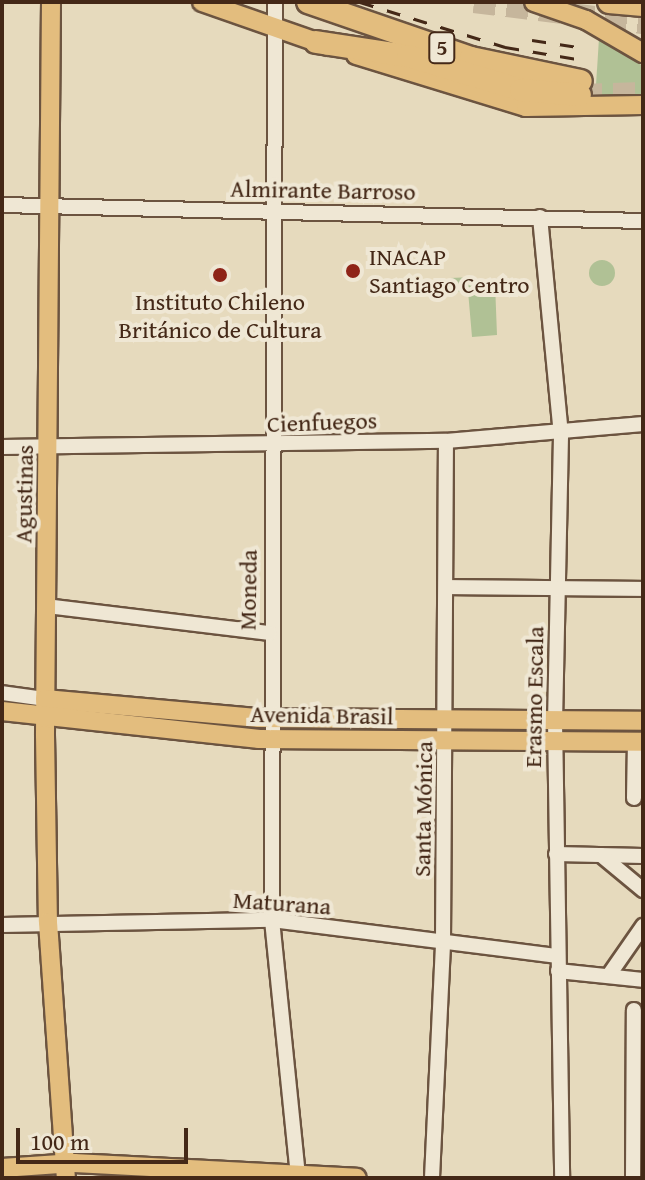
<!DOCTYPE html>
<meta charset="utf-8">
<style>
body{margin:0}
#map{position:relative;width:645px;height:1180px;overflow:hidden;background:#e6dabd;font-family:"Gentium Book Plus",serif}
div>[style]{position:absolute}
.green>*{inset:0;background:#b0c195}
.round{border-radius:50%}
.highway-tunnel>*{height:22px;margin-top:-11px;transform-origin:0;background:repeating-linear-gradient(90deg,#c6b69c 0 22px,transparent 0 33px)}
.roads{filter:drop-shadow(2px 0 #6c5440) drop-shadow(-2px 0 #6c5440) drop-shadow(0 2px #6c5440) drop-shadow(0 -2px #6c5440)}
.minor>*{height:14px;margin:-7px;padding:0 7px;transform-origin:7px;border-radius:7px;background:#efe7d4}
.major>*{height:18px;margin:-9px;padding:0 9px;transform-origin:9px;border-radius:9px;background:#e3bd7e}
.highway>*{height:22px;margin:-11px;padding:0 11px;transform-origin:11px;border-radius:11px;background:#e3bd7e}
.rail>*{height:3px;margin-top:-1.5px;transform-origin:0;background:repeating-linear-gradient(90deg,#442817 0 14px,transparent 0 28px)}
.dots>*{width:22px;height:22px;translate:-50% -50%;box-sizing:border-box;border:4px solid #efe7d4;border-radius:50%}
span{translate:-50% -50%;white-space:nowrap;text-align:center;line-height:1.15;-webkit-text-stroke:8px #efe7d4;paint-order:stroke}
.shield-label span{padding:2px 6px;background:#efe7d4;border:2px solid;border-radius:6px;-webkit-text-stroke-width:0}
.shield-label{font-size:22px;color:#442817;font-weight:700}
.street-label{font-size:24px;color:#442817}
.poi-label{font-size:24px;color:#442817}
.left{translate:0 -50%;text-align:left}
.frame{position:absolute;inset:0;border:4px solid #442817;pointer-events:none}
.scale{position:absolute;left:16px;top:1128px;width:172px;height:36px;box-sizing:border-box;border:4px solid #442817;border-top:0;padding-left:10px;font-size:24px;line-height:28px;white-space:nowrap;color:#442817;-webkit-text-stroke:6px #efe7d4;paint-order:stroke}
</style>
<div id="map">
<div class="green">
<i style="clip-path:polygon(599px 38px,643px 66px,643px 96px,595px 101px)"></i>
<i class="round" style="left:589px;top:260px;width:26px;height:26px"></i>
<i style="clip-path:polygon(474px 277px,475px 284px,495px 283px,497px 335px,472px 337px,468px 291px,450px 292px,450px 278px)"></i>
</div>
<div class="highway-tunnel">
<i style="left:474px;top:2px;width:170px;rotate:7.1deg"></i>
<i style="left:580px;top:95px;width:63px;rotate:-1.8deg"></i>
</div>
<div class="roads">
<div class="minor">
<i style="left:275px;top:2px;width:918px;rotate:90.19deg"></i>
<i style="left:272px;top:920px;width:259px;rotate:84.2deg"></i>
<i style="left:2px;top:205px;width:641px;rotate:1.43deg"></i>
<i style="left:540px;top:217px;width:220px;rotate:84.5deg"></i>
<i style="left:561px;top:436px;width:285px;rotate:91.2deg"></i>
<i style="left:555px;top:721px;width:457px;rotate:89.1deg"></i>
<i style="left:2px;top:447px;width:444px;rotate:-0.8deg"></i>
<i style="left:446px;top:441px;width:198px;rotate:-4.9deg"></i>
<i style="left:448px;top:587px;width:195px;rotate:0.6deg"></i>
<i style="left:46px;top:606px;width:225px;rotate:6.9deg"></i>
<i style="left:2px;top:693px;width:43px;rotate:7.9deg"></i>
<i style="left:634px;top:798px;width:56px;rotate:-89deg"></i>
<i style="left:556px;top:854px;width:87px;rotate:1.3deg"></i>
<i style="left:601px;top:855px;width:55px;rotate:39.8deg"></i>
<i style="left:2px;top:925px;width:270px;rotate:-1.1deg"></i>
<i style="left:272px;top:920px;width:288px;rotate:7.2deg"></i>
<i style="left:558px;top:971px;width:85px;rotate:6deg"></i>
<i style="left:609px;top:975px;width:60px;rotate:-55.2deg"></i>
<i style="left:432px;top:1178px;width:237px;rotate:-87.3deg"></i>
<i style="left:443px;top:941px;width:500px;rotate:-89.66deg"></i>
<i style="left:633px;top:1178px;width:168px;rotate:-89.7deg"></i>
</div>
<div class="major">
<i style="left:51px;top:2px;width:733px;rotate:90.47deg"></i>
<i style="left:45px;top:735px;width:187px;rotate:89.1deg"></i>
<i style="left:48px;top:922px;width:257px;rotate:86deg"></i>
<i style="left:202px;top:2px;width:133px;rotate:19.2deg"></i>
<i style="left:534px;top:2px;width:55px;rotate:19.1deg"></i>
<i style="left:586px;top:20px;width:66px;rotate:30.1deg"></i>
<i style="left:356px;top:55px;width:178px;rotate:17deg"></i>
<i style="left:526px;top:107px;width:117px;rotate:-1deg"></i>
<i style="left:45px;top:699px;width:215px;rotate:5.1deg"></i>
<i style="left:259px;top:718px;width:384px;rotate:0.4deg"></i>
<i style="left:2px;top:711px;width:259px;rotate:6.2deg"></i>
<i style="left:259px;top:739px;width:384px;rotate:0.4deg"></i>
<i style="left:2px;top:1168px;width:72px;rotate:-4deg"></i>
<i style="left:74px;top:1163px;width:283px;rotate:3deg"></i>
</div>
<div class="highway">
<i style="left:308px;top:2px;width:172px;rotate:19deg"></i>
<i style="left:471px;top:58px;width:112px;rotate:11.8deg"></i>
<i style="left:609px;top:2px;width:34px;rotate:5deg"></i>
<i style="left:316px;top:42px;width:93px;rotate:8.7deg"></i>
<i style="left:408px;top:56px;width:118px;rotate:16.7deg"></i>
<i style="left:521px;top:90px;width:59px;rotate:4.8deg"></i>
</div>
</div>
<div class="rail">
<i style="left:360px;top:2px;width:152px;rotate:17.2deg"></i>
<i style="left:505px;top:47px;width:79px;rotate:9.5deg"></i>
<i style="left:532px;top:40px;width:53px;rotate:8.7deg"></i>
</div>
<div class="dots">
<i style="left:353px;top:271px;background:#8f2418"></i>
<i style="left:220px;top:275px;background:#8f2418"></i>
</div>
<div class="shield-label">
<span style="left:442px;top:48px">5</span>
</div>
<div class="street-label">
<span style="left:323px;top:190px;rotate:1deg">Almirante Barroso</span>
<span style="left:322px;top:422px;rotate:-2deg">Cienfuegos</span>
<span style="left:24px;top:494px;rotate:-89deg">Agustinas</span>
<span style="left:248px;top:590px;rotate:-89deg">Moneda</span>
<span style="left:534px;top:697px;rotate:-89deg">Erasmo Escala</span>
<span style="left:322px;top:715px;rotate:1deg">Avenida Brasil</span>
<span style="left:423px;top:809px;rotate:-89deg">Santa Mónica</span>
<span style="left:282px;top:903px;rotate:4deg">Maturana</span>
</div>
<div class="poi-label">
<span class="left" style="left:369px;top:271px">INACAP<br>Santiago Centro</span>
<span style="left:220px;top:316px">Instituto Chileno<br>Británico de Cultura</span>
</div>
<div class="frame"></div>
<div class="scale">100 m</div>
</div>
